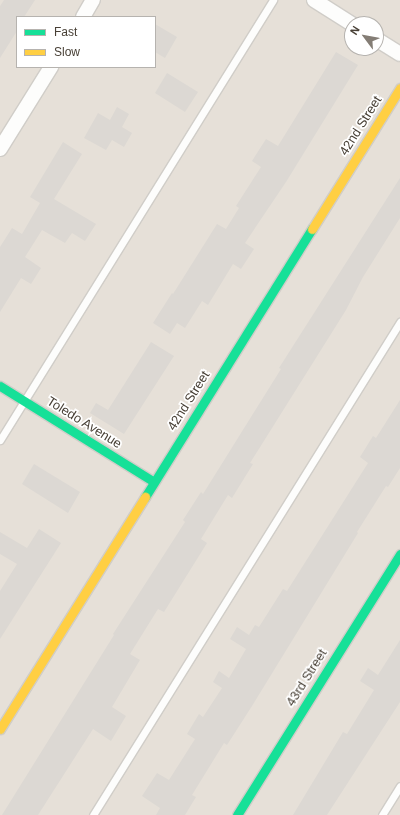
<!DOCTYPE html>
<style>
body{margin:0}
#map{position:relative;width:400px;height:815px;overflow:hidden;background:#f2efeb;font-family:Arial,sans-serif}
div>[style]{position:absolute}
.residential>*{inset:0;background:#e6e0d8}
.building>*{inset:0;background:#dcd8d3}
.roads{filter:drop-shadow(1px 0 #d0cdc8) drop-shadow(-1px 0 #d0cdc8) drop-shadow(0 1px #d0cdc8) drop-shadow(0 -1px #d0cdc8)}
.lane>*{height:7px;margin:-3.5px;padding:0 3.5px;transform-origin:3.5px;border-radius:3.5px;background:#fdfdfc}
.street>*{height:14px;margin:-7px;padding:0 7px;transform-origin:7px;border-radius:7px;background:#fdfdfc}
.fast>*{height:9px;margin:-4.5px;padding:0 4.5px;transform-origin:4.5px;border-radius:4.5px;background:#16e098}
.slow>*{height:9px;margin:-4.5px;padding:0 4.5px;transform-origin:4.5px;border-radius:4.5px;background:#ffcf43}
span{translate:-50% -50%;white-space:nowrap;text-align:center;line-height:1.15;-webkit-text-stroke:3.5px #fff;paint-order:stroke}
.street-label{font-size:13px;color:#484036}
.legend{position:absolute;left:16px;top:16px;width:140px;height:52px;box-sizing:border-box;background:#fff;border:1px solid #b6b3af;margin:0;padding:5px 7px;list-style:none;font-size:12px;color:#484036}
.legend li{display:flex;align-items:center;gap:8px;height:20px}
.legend b{width:20px;border:1px solid #b6b3af}
.north{position:absolute;left:344px;top:16px;width:40px;height:40px;box-sizing:border-box;background:#fff;border:1px solid #b6b3af;border-radius:50%;rotate:302deg;font-size:11px;font-weight:700;line-height:16px;text-align:center;color:#484036}
.north::after{content:'';display:block;margin:auto;width:14px;height:18px;background:#847d75;clip-path:polygon(50% 0,100% 100%,50% 72%,0 100%)}
</style>
<div id="map">
<div class="residential">
<i style="clip-path:polygon(evenodd,0 0,400px 0,400px 815px,0 815px,0 0,17px 17px,155px 17px,155px 67px,17px 67px,17px 17px,0 0,352px 24px,376px 24px,376px 48px,352px 48px,352px 24px)"></i>
</div>
<div class="building">
<i style="clip-path:polygon(4px 0,35px 0,24px 17px,17px 17px,17px 31px,0 58px,0 6px)"></i>
<i style="clip-path:polygon(155px 24px,177px 37px,165px 58px,155px 52px)"></i>
<i style="clip-path:polygon(336px 52px,358px 65px,286px 182px,245px 243px,254px 249px,241px 269px,233px 264px,208px 305px,202px 301px,185px 328px,177px 323px,170px 334px,153px 323px,172px 293px,173px 294px,217px 224px,226px 229px,239px 208px,236px 206px,261px 167px,252px 161px,266px 139px,278px 146px)"></i>
<i style="clip-path:polygon(167px 73px,198px 92px,185px 112px,155px 93px)"></i>
<i style="clip-path:polygon(117px 107px,129px 114px,122px 127px,132px 133px,124px 147px,112px 140px,106px 150px,84px 138px,98px 113px,110px 120px)"></i>
<i style="clip-path:polygon(63px 142px,82px 154px,54px 199px,96px 224px,85px 241px,72px 233px,65px 243px,42px 230px,25px 257px,41px 268px,31px 284px,21px 278px,0 312px,0 247px,12px 228px,22px 234px,40px 203px,30px 197px)"></i>
<i style="clip-path:polygon(400px 178px,400px 218px,363px 277px,346px 310px,250px 463px,253px 464px,232px 498px,228px 495px,201px 539px,207px 543px,164px 612px,158px 609px,130px 654px,140px 660px,112px 707px,126px 716px,111px 741px,93px 729px,38px 815px,2px 815px,114px 635px,113px 634px,185px 522px,183px 520px,201px 492px,203px 494px,281px 369px,279px 368px)"></i>
<i style="clip-path:polygon(151px 342px,174px 356px,124px 434px,90px 413px,96px 403px,108px 410px)"></i>
<i style="clip-path:polygon(400px 400px,400px 468px,388px 487px,386px 486px,357px 532px,358px 533px,252px 706px,227px 745px,224px 743px,192px 795px,196px 797px,185px 815px,156px 815px,160px 808px,142px 796px,157px 773px,169px 780px,195px 739px,187px 734px,199px 714px,203px 717px,222px 688px,213px 682px,219px 671px,229px 678px,246px 649px,230px 639px,237px 627px,249px 635px,255px 625px,259px 627px,283px 589px,287px 591px,368px 463px,360px 457px,373px 436px,376px 438px)"></i>
<i style="clip-path:polygon(34px 464px,80px 492px,68px 513px,22px 484px)"></i>
<i style="clip-path:polygon(39px 529px,61px 543px,0 639px,0 591px,17px 564px,0 554px,0 532px,27px 548px)"></i>
<i style="clip-path:polygon(400px 640px,400px 702px,327px 815px,293px 815px,343px 732px,347px 734px,374px 690px,360px 681px,368px 668px,378px 675px)"></i>
</div>
<div class="roads">
<div class="lane">
<i style="left:0;top:440px;width:518px;rotate:-58.18deg"></i>
<i style="left:93px;top:815px;width:581px;rotate:-58.09deg"></i>
<i style="left:382px;top:815px;width:34px;rotate:-58deg"></i>
</div>
<div class="street">
<i style="left:314px;top:0;width:45px;rotate:32.3deg"></i>
<i style="left:83px;top:17px;width:20px;rotate:-60deg"></i>
<i style="left:376px;top:39px;width:28px;rotate:32deg"></i>
<i style="left:0;top:149px;width:97px;rotate:-58.1deg"></i>
</div>
<div class="fast">
<i style="left:0;top:386px;width:181px;rotate:31.9deg"></i>
<i style="left:145px;top:497px;width:316px;rotate:-58.1deg"></i>
<i style="left:237px;top:815px;width:308px;rotate:-58deg"></i>
</div>
<div class="slow">
<i style="left:312px;top:229px;width:166px;rotate:-58deg"></i>
<i style="left:0;top:729px;width:274px;rotate:-58deg"></i>
</div>
</div>
<div class="street-label">
<span style="left:361px;top:126px;rotate:-58deg">42nd Street</span>
<span style="left:189px;top:401px;rotate:-58deg">42nd Street</span>
<span style="left:84px;top:423px;rotate:32deg">Toledo Avenue</span>
<span style="left:307px;top:678px;rotate:-58deg">43rd Street</span>
</div>
<ul class="legend">
<li><b style="height:5px;background:#16e098"></b>Fast</li>
<li><b style="height:5px;background:#ffcf43"></b>Slow</li>
</ul>
<div class="north">N</div>
</div>
